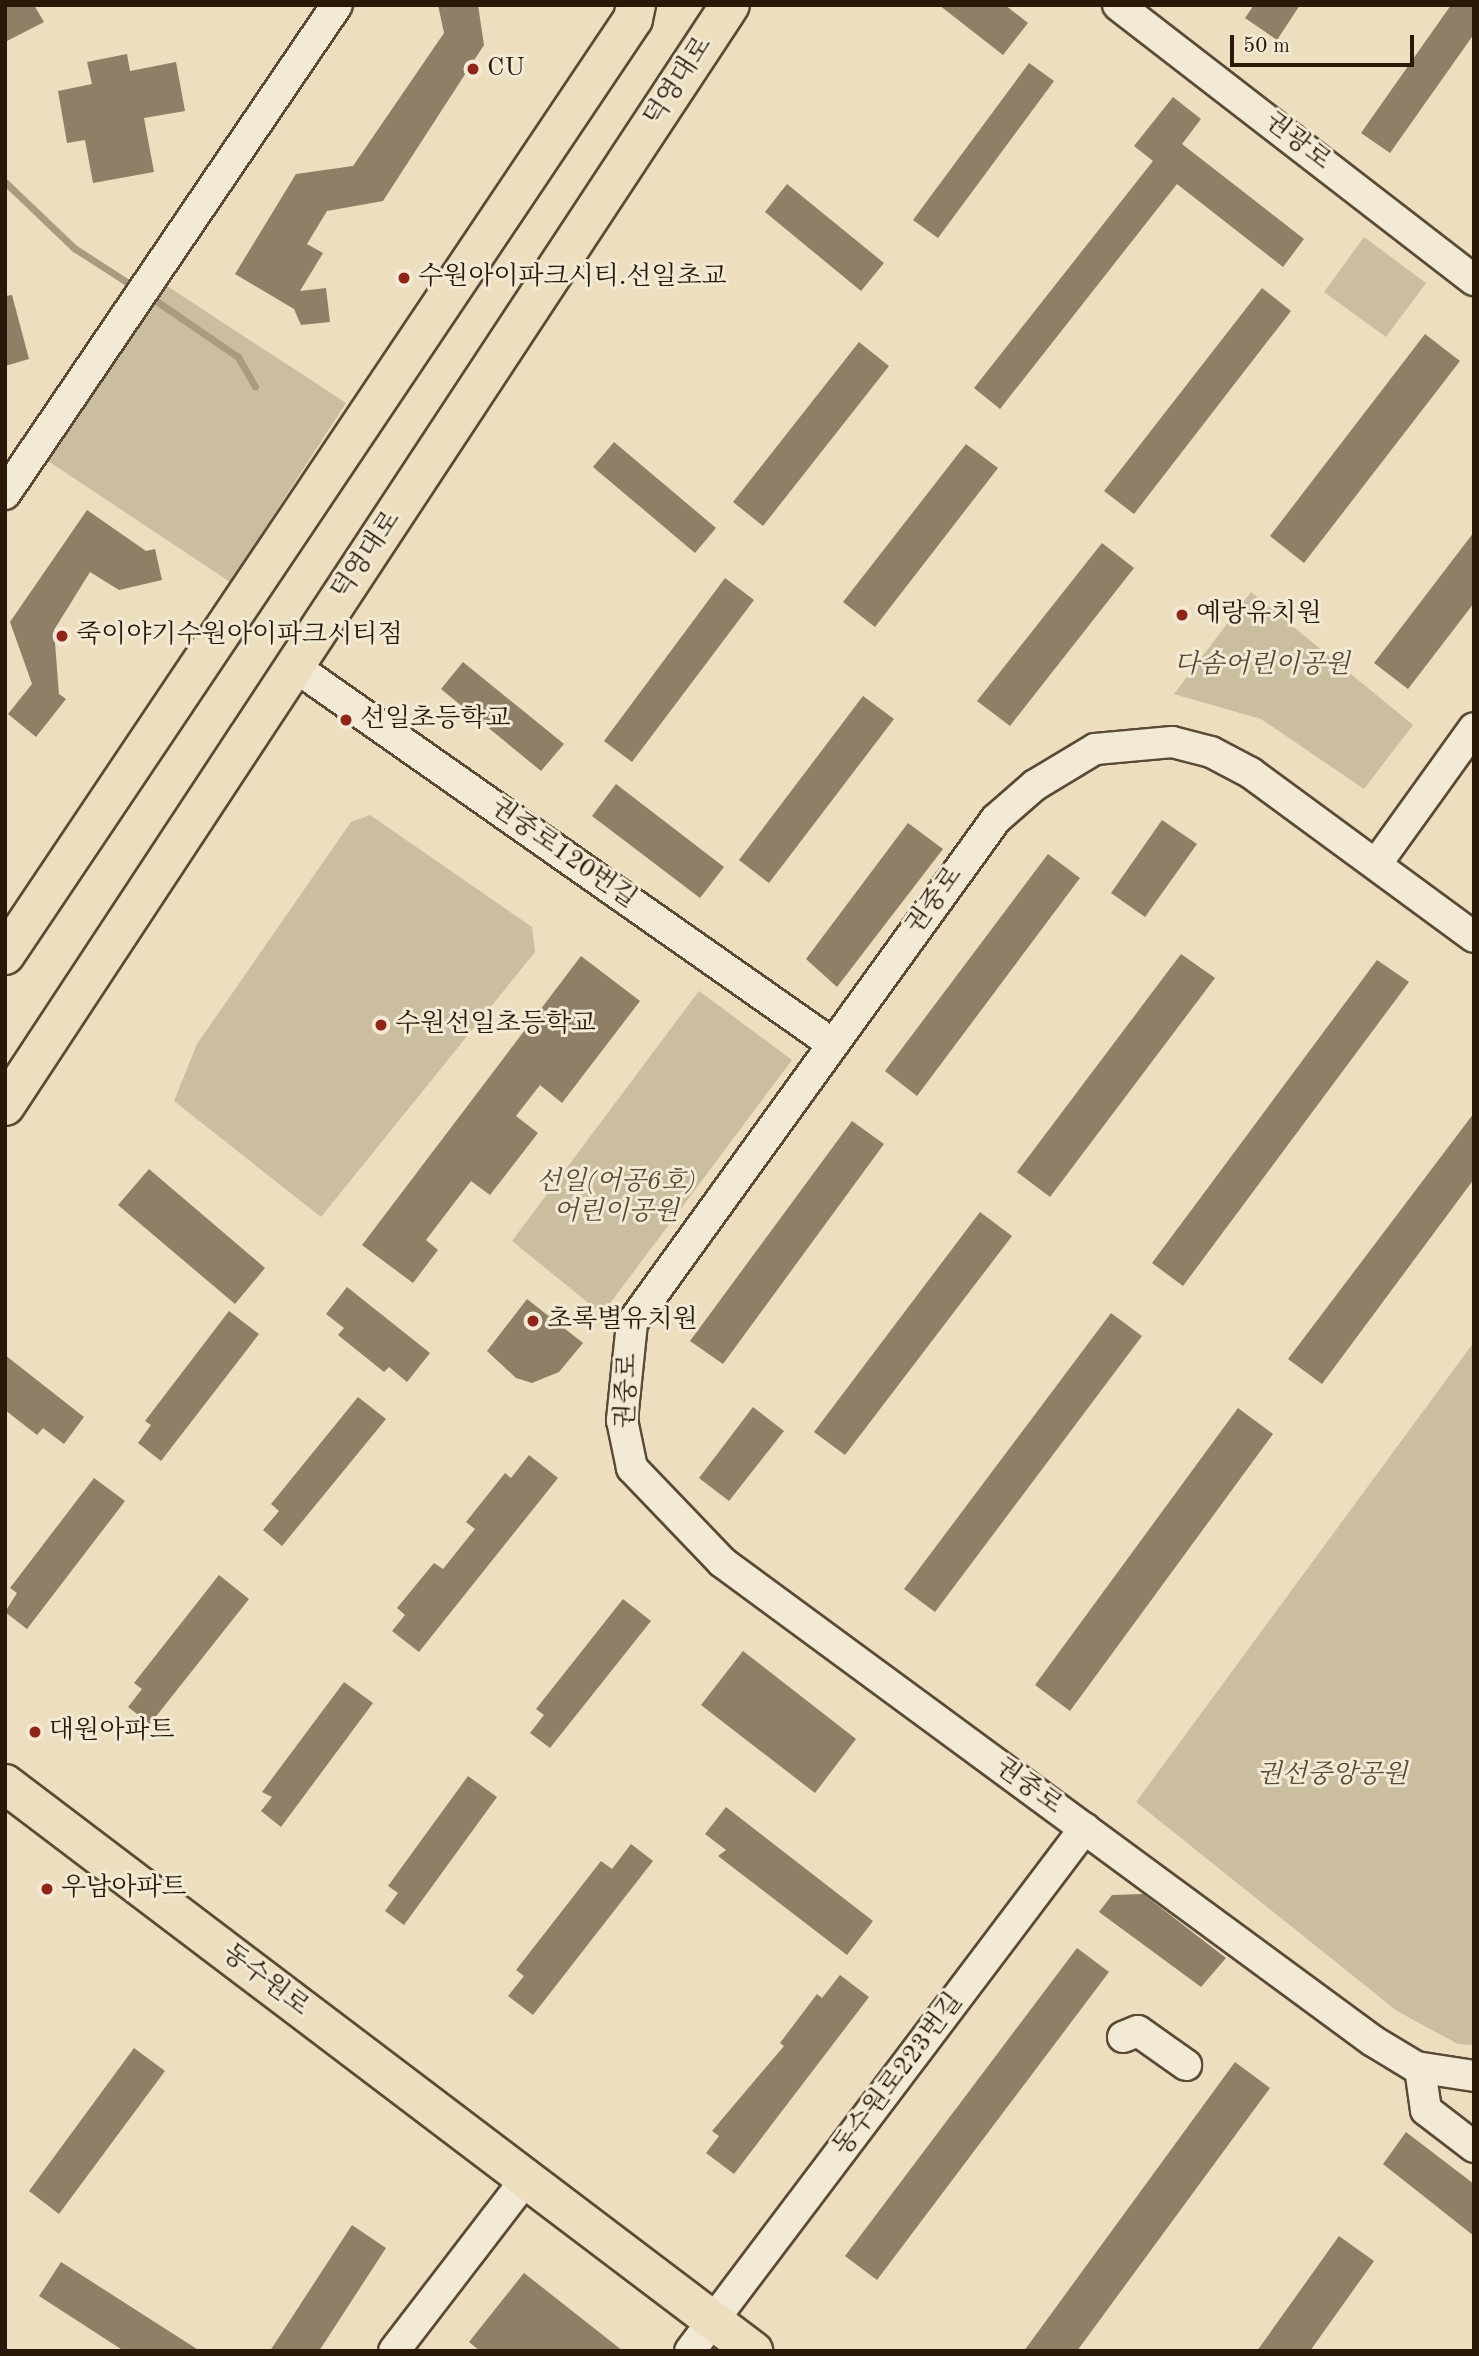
<!DOCTYPE html>
<meta charset="utf-8">
<style>
body{margin:0}
#map{position:relative;width:1479px;height:2356px;overflow:hidden;background:#ecdebe;font-family:"Old Standard TT","Noto Serif KR",serif}
div>[style]{position:absolute}
.green>*{inset:0;background:#cbbd9f}
.stream>*{height:7px;margin:-3.5px;padding:0 3.5px;transform-origin:3.5px;border-radius:3.5px;background:#aa9b80}
.building>*{inset:0;background:#8f7f67}
.roads{filter:drop-shadow(2px 0 #5a4a36) drop-shadow(-2px 0 #5a4a36) drop-shadow(0 2px #5a4a36) drop-shadow(0 -2px #5a4a36)}
.minor>*{height:30px;margin:-15px;padding:0 15px;transform-origin:15px;border-radius:15px;background:#f3ead5}
.major>*{height:38px;margin:-19px;padding:0 19px;transform-origin:19px;border-radius:19px;background:#ecdebe}
.dots>*{width:19px;height:19px;translate:-50% -50%;box-sizing:border-box;border:4px solid #f3ead5;border-radius:50%}
span{translate:-50% -50%;white-space:nowrap;text-align:center;line-height:1.15;-webkit-text-stroke:6px #f3ead5;paint-order:stroke}
.poi-label{font-size:26px;color:#2a1908}
.left{translate:0 -50%;text-align:left}
.street-label{font-size:26px;color:#2a1908}
.park-label{font-size:26px;color:#5a4a35;font-style:italic}
.frame{position:absolute;inset:0;border:7px solid #2a1908;pointer-events:none}
.scale{position:absolute;left:1230px;top:35px;width:184px;height:32px;box-sizing:border-box;border:4px solid #2a1908;border-top:0;padding-left:9px;font-size:21px;line-height:24px;white-space:nowrap;color:#2a1908;-webkit-text-stroke:5px #f3ead5;paint-order:stroke}
</style>
<div id="map">
<div class="green">
<i style="clip-path:polygon(1364px 237px,1426px 283px,1386px 337px,1324px 292px)"></i>
<i style="clip-path:polygon(161px 282px,346px 403px,230px 582px,45px 459px)"></i>
<i style="clip-path:polygon(1251px 592px,1413px 725px,1364px 789px,1261px 719px,1174px 694px)"></i>
<i style="clip-path:polygon(370px 815px,532px 927px,535px 952px,321px 1217px,174px 1101px,197px 1044px,351px 822px)"></i>
<i style="clip-path:polygon(699px 991px,792px 1060px,602px 1314px,512px 1241px)"></i>
<i style="clip-path:polygon(1474px 1342px,1474px 2045px,1458px 2044px,1397px 2011px,1136px 1802px)"></i>
</div>
<div class="stream">
<i style="left:5px;top:182px;width:95px;rotate:43.7deg"></i>
<i style="left:74px;top:248px;width:74px;rotate:32.8deg"></i>
<i style="left:149px;top:296px;width:108px;rotate:34.4deg"></i>
<i style="left:238px;top:357px;width:34px;rotate:60deg"></i>
</div>
<div class="building">
<i style="clip-path:polygon(5px 5px,34px 5px,44px 22px,5px 42px)"></i>
<i style="clip-path:polygon(438px 5px,478px 5px,484px 45px,383px 201px,327px 211px,307px 244px,323px 253px,300px 291px,326px 288px,330px 322px,301px 325px,294px 309px,235px 274px,296px 174px,353px 166px,444px 33px)"></i>
<i style="clip-path:polygon(939px 5px,1005px 5px,1028px 23px,1003px 55px)"></i>
<i style="clip-path:polygon(1254px 5px,1300px 5px,1277px 40px,1245px 18px)"></i>
<i style="clip-path:polygon(1451px 5px,1474px 5px,1474px 34px,1390px 153px,1361px 133px)"></i>
<i style="clip-path:polygon(127px 54px,130px 71px,176px 62px,185px 111px,144px 118px,154px 172px,93px 183px,85px 140px,67px 143px,58px 91px,92px 84px,87px 62px)"></i>
<i style="clip-path:polygon(1029px 63px,1054px 81px,938px 238px,913px 220px)"></i>
<i style="clip-path:polygon(1173px 97px,1201px 119px,1182px 144px,1304px 239px,1283px 267px,1177px 184px,1000px 409px,974px 388px,1153px 161px,1134px 146px)"></i>
<i style="clip-path:polygon(787px 184px,884px 263px,861px 291px,765px 212px)"></i>
<i style="clip-path:polygon(1262px 288px,1291px 311px,1134px 514px,1104px 491px)"></i>
<i style="clip-path:polygon(12px 295px,29px 359px,5px 366px,5px 296px)"></i>
<i style="clip-path:polygon(1425px 334px,1460px 361px,1304px 563px,1270px 536px)"></i>
<i style="clip-path:polygon(859px 342px,889px 366px,763px 526px,733px 502px)"></i>
<i style="clip-path:polygon(614px 442px,716px 528px,695px 553px,593px 467px)"></i>
<i style="clip-path:polygon(966px 444px,998px 468px,875px 627px,843px 602px)"></i>
<i style="clip-path:polygon(87px 510px,146px 551px,155px 549px,162px 580px,119px 590px,90px 572px,54px 630px,59px 694px,66px 699px,36px 737px,8px 714px,32px 684px,10px 622px)"></i>
<i style="clip-path:polygon(1474px 532px,1474px 603px,1408px 689px,1374px 663px)"></i>
<i style="clip-path:polygon(1102px 543px,1134px 568px,1010px 726px,977px 701px)"></i>
<i style="clip-path:polygon(725px 578px,754px 600px,632px 762px,604px 741px)"></i>
<i style="clip-path:polygon(463px 662px,564px 744px,541px 771px,441px 689px)"></i>
<i style="clip-path:polygon(863px 696px,894px 719px,769px 883px,739px 860px)"></i>
<i style="clip-path:polygon(616px 784px,724px 867px,700px 898px,592px 816px)"></i>
<i style="clip-path:polygon(1162px 820px,1197px 844px,1145px 917px,1111px 893px)"></i>
<i style="clip-path:polygon(908px 823px,943px 849px,837px 987px,806px 959px)"></i>
<i style="clip-path:polygon(1048px 854px,1080px 878px,917px 1096px,885px 1071px)"></i>
<i style="clip-path:polygon(1181px 954px,1215px 978px,1050px 1197px,1017px 1172px)"></i>
<i style="clip-path:polygon(581px 956px,640px 1001px,562px 1103px,540px 1085px,516px 1116px,538px 1133px,490px 1195px,471px 1181px,426px 1240px,438px 1250px,413px 1283px,362px 1245px)"></i>
<i style="clip-path:polygon(1377px 960px,1409px 982px,1183px 1286px,1152px 1263px)"></i>
<i style="clip-path:polygon(1474px 1113px,1474px 1179px,1322px 1384px,1288px 1359px)"></i>
<i style="clip-path:polygon(852px 1121px,884px 1144px,723px 1364px,690px 1341px)"></i>
<i style="clip-path:polygon(149px 1169px,265px 1268px,235px 1304px,118px 1205px)"></i>
<i style="clip-path:polygon(980px 1212px,1012px 1236px,845px 1455px,814px 1432px)"></i>
<i style="clip-path:polygon(347px 1287px,430px 1353px,407px 1382px,389px 1367px,384px 1372px,338px 1335px,344px 1328px,326px 1314px)"></i>
<i style="clip-path:polygon(527px 1299px,583px 1343px,559px 1372px,532px 1383px,516px 1378px,487px 1351px)"></i>
<i style="clip-path:polygon(229px 1311px,259px 1334px,161px 1461px,138px 1443px,151px 1425px,145px 1421px)"></i>
<i style="clip-path:polygon(1111px 1313px,1142px 1336px,935px 1612px,904px 1589px)"></i>
<i style="clip-path:polygon(5px 1355px,84px 1417px,64px 1444px,43px 1428px,37px 1435px,5px 1410px)"></i>
<i style="clip-path:polygon(358px 1397px,386px 1419px,282px 1546px,263px 1530px,279px 1511px,271px 1504px)"></i>
<i style="clip-path:polygon(753px 1407px,784px 1431px,729px 1501px,699px 1478px)"></i>
<i style="clip-path:polygon(1238px 1408px,1273px 1434px,1070px 1711px,1035px 1685px)"></i>
<i style="clip-path:polygon(529px 1455px,558px 1478px,419px 1652px,392px 1631px,405px 1615px,397px 1608px,434px 1563px,443px 1569px,475px 1529px,466px 1522px,505px 1473px,511px 1478px)"></i>
<i style="clip-path:polygon(94px 1478px,125px 1501px,27px 1629px,5px 1612px,17px 1593px,10px 1588px)"></i>
<i style="clip-path:polygon(219px 1575px,249px 1599px,150px 1724px,128px 1707px,142px 1689px,134px 1683px)"></i>
<i style="clip-path:polygon(623px 1599px,651px 1621px,550px 1748px,530px 1733px,544px 1715px,536px 1709px)"></i>
<i style="clip-path:polygon(743px 1651px,856px 1739px,815px 1793px,701px 1705px)"></i>
<i style="clip-path:polygon(344px 1682px,373px 1703px,281px 1827px,261px 1811px,272px 1797px,262px 1792px)"></i>
<i style="clip-path:polygon(468px 1776px,497px 1797px,404px 1925px,385px 1911px,398px 1893px,388px 1886px)"></i>
<i style="clip-path:polygon(726px 1807px,873px 1921px,847px 1955px,718px 1856px,726px 1850px,705px 1834px)"></i>
<i style="clip-path:polygon(631px 1844px,653px 1861px,533px 2015px,508px 1996px,524px 1976px,516px 1970px,601px 1861px,612px 1869px)"></i>
<i style="clip-path:polygon(1143px 1894px,1226px 1958px,1201px 1987px,1099px 1912px,1112px 1895px)"></i>
<i style="clip-path:polygon(1077px 1948px,1109px 1972px,877px 2280px,845px 2256px)"></i>
<i style="clip-path:polygon(840px 1975px,869px 1997px,734px 2174px,706px 2153px,719px 2136px,712px 2131px,784px 2046px,780px 2043px,817px 1994px,822px 1998px)"></i>
<i style="clip-path:polygon(134px 2048px,165px 2071px,59px 2214px,29px 2191px)"></i>
<i style="clip-path:polygon(1235px 2062px,1270px 2088px,1077px 2351px,1024px 2351px)"></i>
<i style="clip-path:polygon(1406px 2132px,1474px 2184px,1474px 2236px,1383px 2164px)"></i>
<i style="clip-path:polygon(352px 2225px,386px 2248px,319px 2351px,270px 2351px)"></i>
<i style="clip-path:polygon(1339px 2236px,1374px 2261px,1310px 2351px,1257px 2351px)"></i>
<i style="clip-path:polygon(61px 2262px,200px 2351px,124px 2351px,39px 2296px)"></i>
<i style="clip-path:polygon(524px 2273px,623px 2351px,480px 2351px,469px 2342px)"></i>
</div>
<div class="roads">
<div class="minor">
<i style="left:1118px;top:5px;width:450px;rotate:37.7deg"></i>
<i style="left:5px;top:494px;width:591px;rotate:-55.83deg"></i>
<i style="left:294px;top:666px;width:656px;rotate:35.07deg"></i>
<i style="left:1377px;top:863px;width:166px;rotate:-54.3deg"></i>
<i style="left:1474px;top:937px;width:277px;rotate:-143.7deg"></i>
<i style="left:1251px;top:773px;width:45px;rotate:-152.3deg"></i>
<i style="left:1211px;top:752px;width:40px;rotate:-165.6deg"></i>
<i style="left:1172px;top:742px;width:77px;rotate:174.8deg"></i>
<i style="left:1095px;top:749px;width:70px;rotate:149deg"></i>
<i style="left:1035px;top:785px;width:52px;rotate:138.9deg"></i>
<i style="left:996px;top:819px;width:622px;rotate:125.84deg"></i>
<i style="left:632px;top:1323px;width:98px;rotate:95.9deg"></i>
<i style="left:622px;top:1420px;width:49px;rotate:78.2deg"></i>
<i style="left:632px;top:1468px;width:130px;rotate:46.2deg"></i>
<i style="left:722px;top:1562px;width:808px;rotate:36.35deg"></i>
<i style="left:1373px;top:2041px;width:50px;rotate:31.2deg"></i>
<i style="left:1416px;top:2067px;width:59px;rotate:8.8deg"></i>
<i style="left:1123px;top:2037px;width:16px;rotate:-22deg"></i>
<i style="left:1138px;top:2031px;width:59px;rotate:35.3deg"></i>
<i style="left:1420px;top:2068px;width:42px;rotate:81.9deg"></i>
<i style="left:1426px;top:2110px;width:61px;rotate:37.6deg"></i>
<i style="left:394px;top:2351px;width:217px;rotate:-52.5deg"></i>
<i style="left:690px;top:2351px;width:655px;rotate:-52.94deg"></i>
</div>
<div class="major">
<i style="left:5px;top:955px;width:1127px;rotate:-56.14deg"></i>
<i style="left:633px;top:19px;width:14px;rotate:-78deg"></i>
<i style="left:5px;top:1106px;width:1318px;rotate:-56.64deg"></i>
<i style="left:5px;top:1784px;width:939px;rotate:37.16deg"></i>
</div>
</div>
<div class="dots">
<i style="left:473px;top:69px;background:#8f2418"></i>
<i style="left:404px;top:278px;background:#8f2418"></i>
<i style="left:1182px;top:615px;background:#8f2418"></i>
<i style="left:62px;top:636px;background:#8f2418"></i>
<i style="left:346px;top:720px;background:#8f2418"></i>
<i style="left:381px;top:1025px;background:#8f2418"></i>
<i style="left:533px;top:1321px;background:#8f2418"></i>
<i style="left:35px;top:1732px;background:#8f2418"></i>
<i style="left:47px;top:1889px;background:#8f2418"></i>
</div>
<div class="poi-label">
<span class="left" style="left:487px;top:69px">CU</span>
<span class="left" style="left:418px;top:278px">수원아이파크시티.선일초교</span>
<span class="left" style="left:1196px;top:615px">예랑유치원</span>
<span class="left" style="left:76px;top:636px">죽이야기수원아이파크시티점</span>
<span class="left" style="left:360px;top:720px">선일초등학교</span>
<span class="left" style="left:395px;top:1025px">수원선일초등학교</span>
<span class="left" style="left:547px;top:1321px">초록별유치원</span>
<span class="left" style="left:49px;top:1732px">대원아파트</span>
<span class="left" style="left:61px;top:1889px">우남아파트</span>
</div>
<div class="street-label">
<span style="left:679px;top:82px;rotate:-57deg">덕영대로</span>
<span style="left:1297px;top:142px;rotate:38deg">권광로</span>
<span style="left:367px;top:556px;rotate:-56deg">덕영대로</span>
<span style="left:563px;top:854px;rotate:35deg">권중로120번길</span>
<span style="left:935px;top:901px;rotate:-54deg">권중로</span>
<span style="left:628px;top:1391px;rotate:-88deg">권중로</span>
<span style="left:1028px;top:1787px;rotate:36deg">권중로</span>
<span style="left:265px;top:1981px;rotate:37deg">동수원로</span>
<span style="left:899px;top:2075px;rotate:-53deg">동수원로223번길</span>
</div>
<div class="park-label">
<span style="left:1262px;top:666px">다솜어린이공원</span>
<span style="left:616px;top:1198px">선일(어공6호)<br>어린이공원</span>
<span style="left:1332px;top:1776px">권선중앙공원</span>
</div>
<div class="frame"></div>
<div class="scale">50 m</div>
</div>
